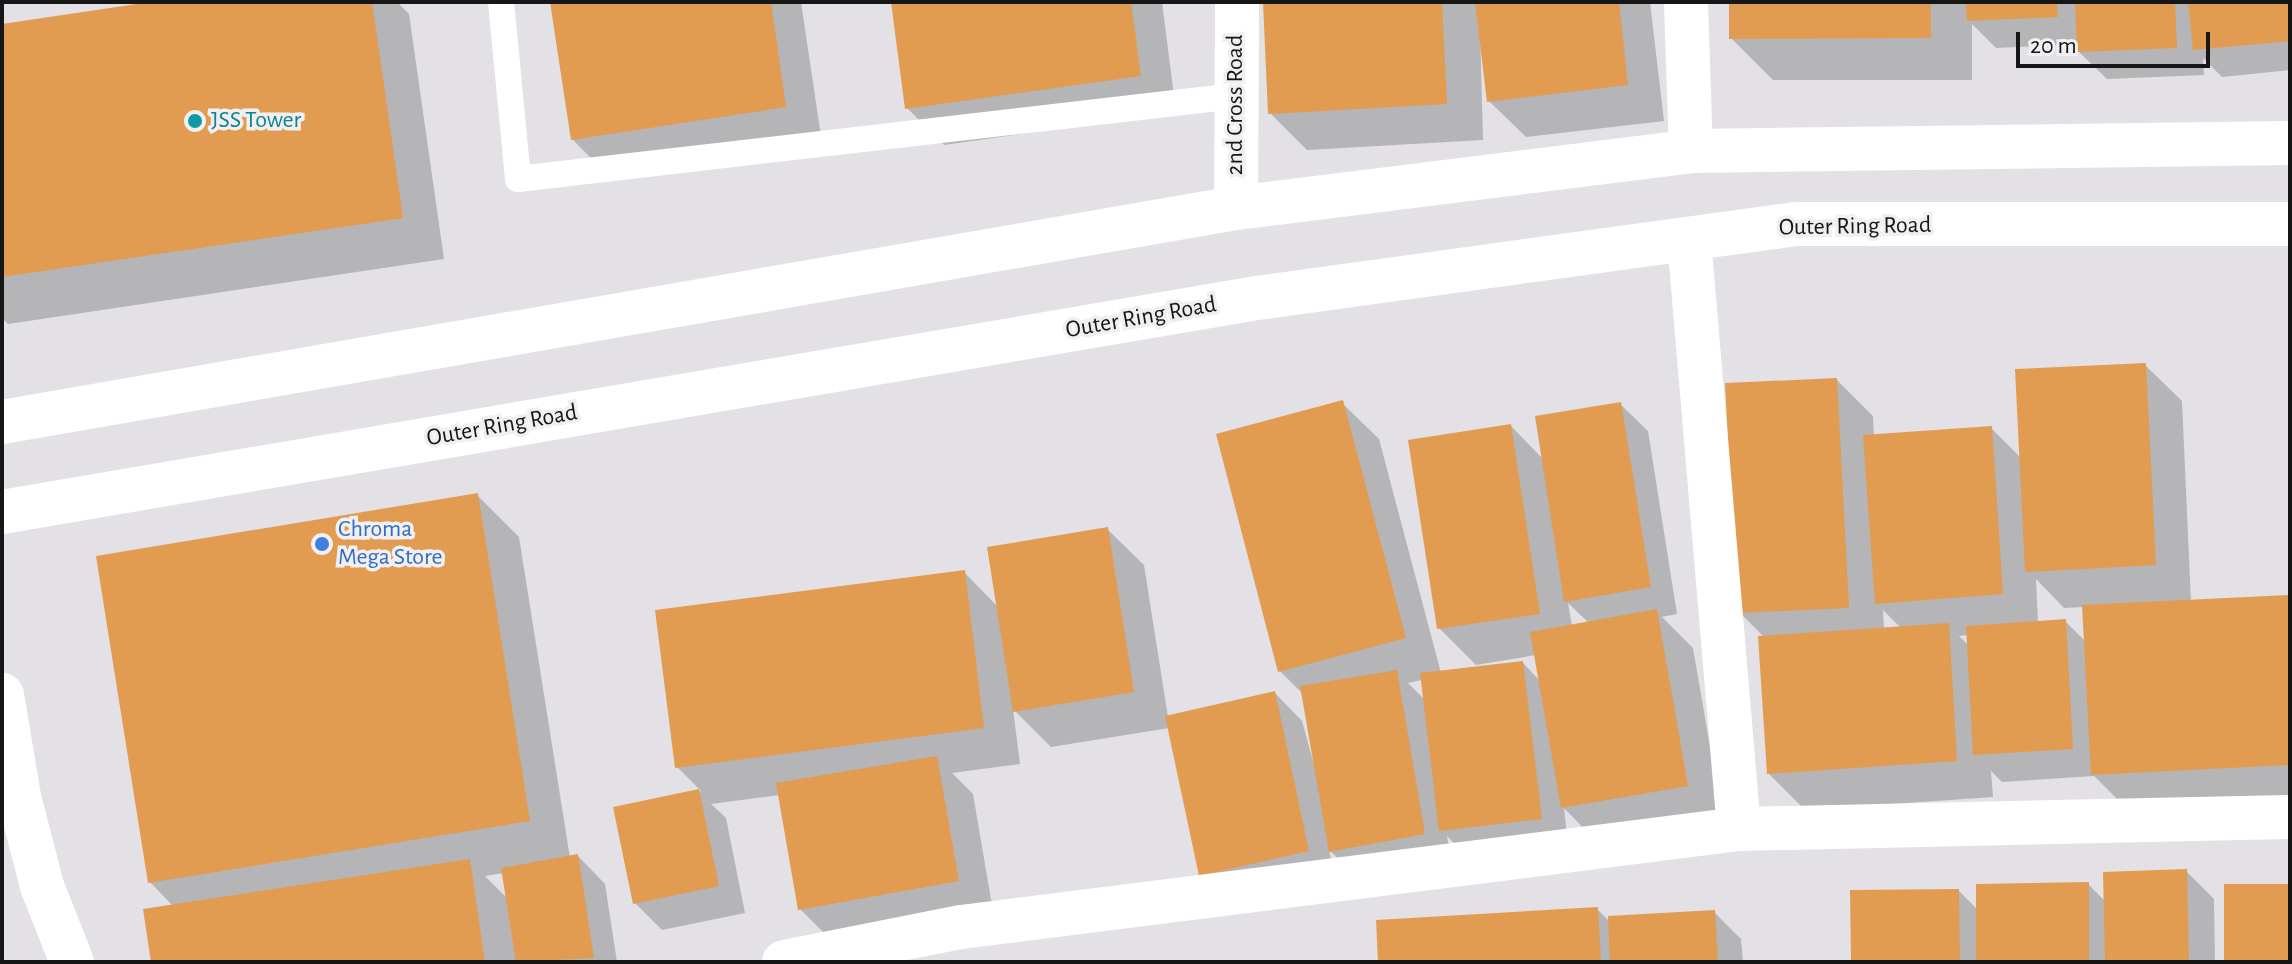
<!DOCTYPE html>
<style>
body{margin:0}
#map{position:relative;width:2292px;height:964px;overflow:hidden;background:#e3e1e5;font-family:"Alegreya Sans",sans-serif}
div>[style]{position:absolute}
.shadow>*{inset:0;background:#0003}
.building>*{inset:0;background:#e19c51}
.service>*{height:26px;margin:-13px;padding:0 13px;transform-origin:13px;border-radius:13px;background:#fff}
.minor>*{height:44px;margin:-22px;padding:0 22px;transform-origin:22px;border-radius:22px;background:#fff}
.tertiary>*{height:44px;margin:-22px;padding:0 22px;transform-origin:22px;border-radius:22px;background:#fff}
.trunk>*{height:44px;margin:-22px;padding:0 22px;transform-origin:22px;border-radius:22px;background:#fff}
.dots>*{width:22px;height:22px;translate:-50% -50%;box-sizing:border-box;border:4px solid #f0eff2;border-radius:50%}
span{translate:-50% -50%;white-space:nowrap;text-align:center;line-height:1.15;-webkit-text-stroke:7px #f0eff2;paint-order:stroke}
.street-label{font-size:24px;color:#161617}
.culture-label{font-size:24px;color:#0d838f}
.left{translate:0 -50%;text-align:left}
.shop-label{font-size:24px;color:#366cbe}
.frame{position:absolute;inset:0;border:4px solid #161617;pointer-events:none}
.scale{position:absolute;left:2016px;top:32px;width:194px;height:36px;box-sizing:border-box;border:4px solid #161617;border-top:0;padding-left:10px;font-size:24px;line-height:28px;white-space:nowrap;color:#161617;-webkit-text-stroke:6px #f0eff2;paint-order:stroke}
</style>
<div id="map">
<div class="shadow">
<i style="clip-path:polygon(164px 2px,397px 2px,409px 14px,444px 259px,8px 324px,2px 318px,2px 26px)"></i>
<i style="clip-path:polygon(552px 2px,801px 2px,822px 143px,609px 176px,573px 140px)"></i>
<i style="clip-path:polygon(893px 2px,1162px 2px,1176px 112px,944px 145px,907px 108px)"></i>
<i style="clip-path:polygon(1265px 2px,1650px 2px,1664px 121px,1526px 137px,1489px 101px,1480px 27px,1483px 140px,1307px 150px,1270px 113px)"></i>
<i style="clip-path:polygon(1731px 2px,2290px 2px,2290px 70px,2222px 77px,2203px 58px,2204px 75px,2107px 79px,2079px 52px,2079px 44px,1996px 48px,1972px 24px,1972px 80px,1773px 80px,1731px 38px)"></i>
<i style="clip-path:polygon(evenodd,2145px 365px,2182px 401px,2191px 602px,2290px 597px,2290px 802px,2129px 811px,2094px 776px,2002px 782px,1991px 771px,1993px 797px,1805px 810px,1768px 773px,1764px 637px,1739px 612px,1837px 380px,1873px 416px,1874px 437px,1991px 428px,2022px 459px,2145px 365px,2036px 579px,2064px 608px,2084px 607px,2086px 642px,2065px 621px,2038px 623px,2036px 579px,2145px 365px,1883px 610px,1901px 628px,1884px 629px,1883px 610px,2145px 365px,1968px 635px,1969px 646px,1959px 636px,1968px 635px)"></i>
<i style="clip-path:polygon(evenodd,1342px 403px,1379px 439px,1441px 673px,1523px 663px,1541px 682px,1536px 655px,1476px 665px,1439px 628px,1511px 426px,1543px 459px,1620px 404px,1648px 431px,1677px 614px,1662px 617px,1693px 648px,1723px 822px,1599px 844px,1564px 808px,1568px 845px,1468px 857px,1447px 836px,1451px 861px,1358px 878px,1329px 850px,1335px 878px,1201px 875px,1169px 728px,1051px 747px,1013px 709px,1020px 764px,952px 773px,973px 794px,994px 917px,836px 945px,800px 909px,780px 795px,711px 804px,726px 818px,745px 913px,662px 930px,635px 903px,615px 809px,701px 791px,677px 767px,964px 572px,998px 607px,1107px 529px,1144px 565px,1168px 717px,1275px 693px,1302px 721px,1318px 779px,1304px 695px,1280px 671px,1342px 403px,1568px 603px,1589px 623px,1572px 626px,1568px 603px,1342px 403px,1421px 680px,1426px 701px,1408px 683px,1421px 680px)"></i>
<i style="clip-path:polygon(evenodd,477px 495px,519px 537px,570px 858px,578px 856px,605px 884px,617px 962px,153px 962px,173px 906px,150px 882px,477px 495px,504px 873px,508px 899px,485px 876px,504px 873px)"></i>
<i style="clip-path:polygon(2186px 871px,2214px 899px,2215px 962px,1853px 962px,1959px 891px,1978px 910px,2088px 884px,2105px 901px)"></i>
<i style="clip-path:polygon(1597px 909px,1610px 922px,1714px 912px,1741px 939px,1743px 962px,1380px 962px)"></i>
</div>
<div class="building">
<i style="clip-path:polygon(150px 2px,372px 2px,403px 218px,2px 277px,2px 24px)"></i>
<i style="clip-path:polygon(550px 2px,771px 2px,786px 107px,571px 140px)"></i>
<i style="clip-path:polygon(891px 2px,1131px 2px,1141px 76px,905px 109px)"></i>
<i style="clip-path:polygon(1263px 2px,1442px 2px,1447px 104px,1268px 114px)"></i>
<i style="clip-path:polygon(1475px 2px,1619px 2px,1628px 85px,1487px 102px)"></i>
<i style="clip-path:polygon(1729px 2px,1931px 2px,1931px 38px,1729px 39px)"></i>
<i style="clip-path:polygon(1966px 2px,2057px 2px,2058px 17px,1967px 21px)"></i>
<i style="clip-path:polygon(2075px 2px,2175px 2px,2177px 48px,2077px 52px)"></i>
<i style="clip-path:polygon(2188px 2px,2290px 2px,2290px 41px,2193px 50px)"></i>
<i style="clip-path:polygon(2146px 363px,2156px 565px,2025px 572px,2015px 369px)"></i>
<i style="clip-path:polygon(1837px 378px,1849px 608px,1737px 613px,1725px 383px)"></i>
<i style="clip-path:polygon(1343px 400px,1406px 638px,1278px 672px,1216px 434px)"></i>
<i style="clip-path:polygon(1621px 402px,1651px 587px,1564px 602px,1535px 416px)"></i>
<i style="clip-path:polygon(1511px 424px,1540px 614px,1437px 629px,1408px 440px)"></i>
<i style="clip-path:polygon(1992px 426px,2003px 594px,1875px 604px,1863px 435px)"></i>
<i style="clip-path:polygon(478px 493px,530px 821px,148px 883px,96px 556px)"></i>
<i style="clip-path:polygon(1108px 527px,1134px 692px,1013px 712px,987px 547px)"></i>
<i style="clip-path:polygon(965px 570px,984px 728px,675px 768px,655px 610px)"></i>
<i style="clip-path:polygon(2290px 595px,2290px 765px,2091px 775px,2082px 605px)"></i>
<i style="clip-path:polygon(1657px 609px,1688px 786px,1561px 808px,1530px 632px)"></i>
<i style="clip-path:polygon(2066px 619px,2073px 749px,1973px 755px,1966px 626px)"></i>
<i style="clip-path:polygon(1949px 623px,1957px 761px,1767px 774px,1758px 636px)"></i>
<i style="clip-path:polygon(1523px 661px,1542px 819px,1439px 831px,1420px 673px)"></i>
<i style="clip-path:polygon(1397px 670px,1425px 834px,1329px 852px,1300px 686px)"></i>
<i style="clip-path:polygon(1275px 691px,1309px 851px,1199px 876px,1165px 716px)"></i>
<i style="clip-path:polygon(937px 756px,959px 881px,798px 910px,776px 783px)"></i>
<i style="clip-path:polygon(699px 789px,719px 886px,633px 904px,613px 807px)"></i>
<i style="clip-path:polygon(578px 854px,594px 958px,516px 962px,501px 868px)"></i>
<i style="clip-path:polygon(470px 859px,485px 962px,151px 962px,143px 909px)"></i>
<i style="clip-path:polygon(2187px 869px,2189px 962px,2105px 962px,2103px 872px)"></i>
<i style="clip-path:polygon(2089px 882px,2089px 962px,1976px 962px,1976px 884px)"></i>
<i style="clip-path:polygon(2224px 884px,2290px 884px,2290px 962px,2224px 962px)"></i>
<i style="clip-path:polygon(1959px 889px,1960px 962px,1851px 962px,1850px 890px)"></i>
<i style="clip-path:polygon(1598px 907px,1601px 962px,1378px 962px,1376px 920px)"></i>
<i style="clip-path:polygon(1715px 910px,1718px 962px,1610px 962px,1608px 916px)"></i>
</div>
<div class="service">
<i style="left:501px;top:2px;width:178px;rotate:84.5deg"></i>
<i style="left:518px;top:179px;width:722px;rotate:-6.6deg"></i>
</div>
<div class="minor">
<i style="left:1686px;top:2px;width:149px;rotate:88.1deg"></i>
<i style="left:1236px;top:208px;width:206px;rotate:-89.7deg"></i>
<i style="left:1689px;top:239px;width:592px;rotate:85.16deg"></i>
<i style="left:784px;top:962px;width:180px;rotate:-11.2deg"></i>
<i style="left:961px;top:927px;width:784px;rotate:-7.18deg"></i>
<i style="left:1739px;top:829px;width:551px;rotate:-1.25deg"></i>
</div>
<div class="tertiary">
<i style="left:2px;top:695px;width:103px;rotate:80.5deg"></i>
<i style="left:19px;top:797px;width:92px;rotate:75.5deg"></i>
<i style="left:42px;top:886px;width:82px;rotate:68.5deg"></i>
</div>
<div class="trunk">
<i style="left:2px;top:422px;width:1252px;rotate:-9.84deg"></i>
<i style="left:1236px;top:208px;width:459px;rotate:-7.1deg"></i>
<i style="left:1691px;top:151px;width:599px;rotate:-0.77deg"></i>
<i style="left:2px;top:512px;width:1273px;rotate:-9.68deg"></i>
<i style="left:1257px;top:298px;width:544px;rotate:-7.82deg"></i>
<i style="left:1796px;top:224px;width:494px"></i>
</div>
<div class="dots">
<i style="left:195px;top:121px;background:#0f9aa8"></i>
<i style="left:322px;top:544px;background:#3f7fe0"></i>
</div>
<div class="street-label">
<span style="left:1236px;top:105px;rotate:-90deg">2nd Cross Road</span>
<span style="left:1855px;top:227px;rotate:-1deg">Outer Ring Road</span>
<span style="left:1141px;top:318px;rotate:-10deg">Outer Ring Road</span>
<span style="left:502px;top:426px;rotate:-10deg">Outer Ring Road</span>
</div>
<div class="culture-label">
<span class="left" style="left:211px;top:121px">JSS Tower</span>
</div>
<div class="shop-label">
<span class="left" style="left:338px;top:544px">Chroma<br>Mega Store</span>
</div>
<div class="frame"></div>
<div class="scale">20 m</div>
</div>
